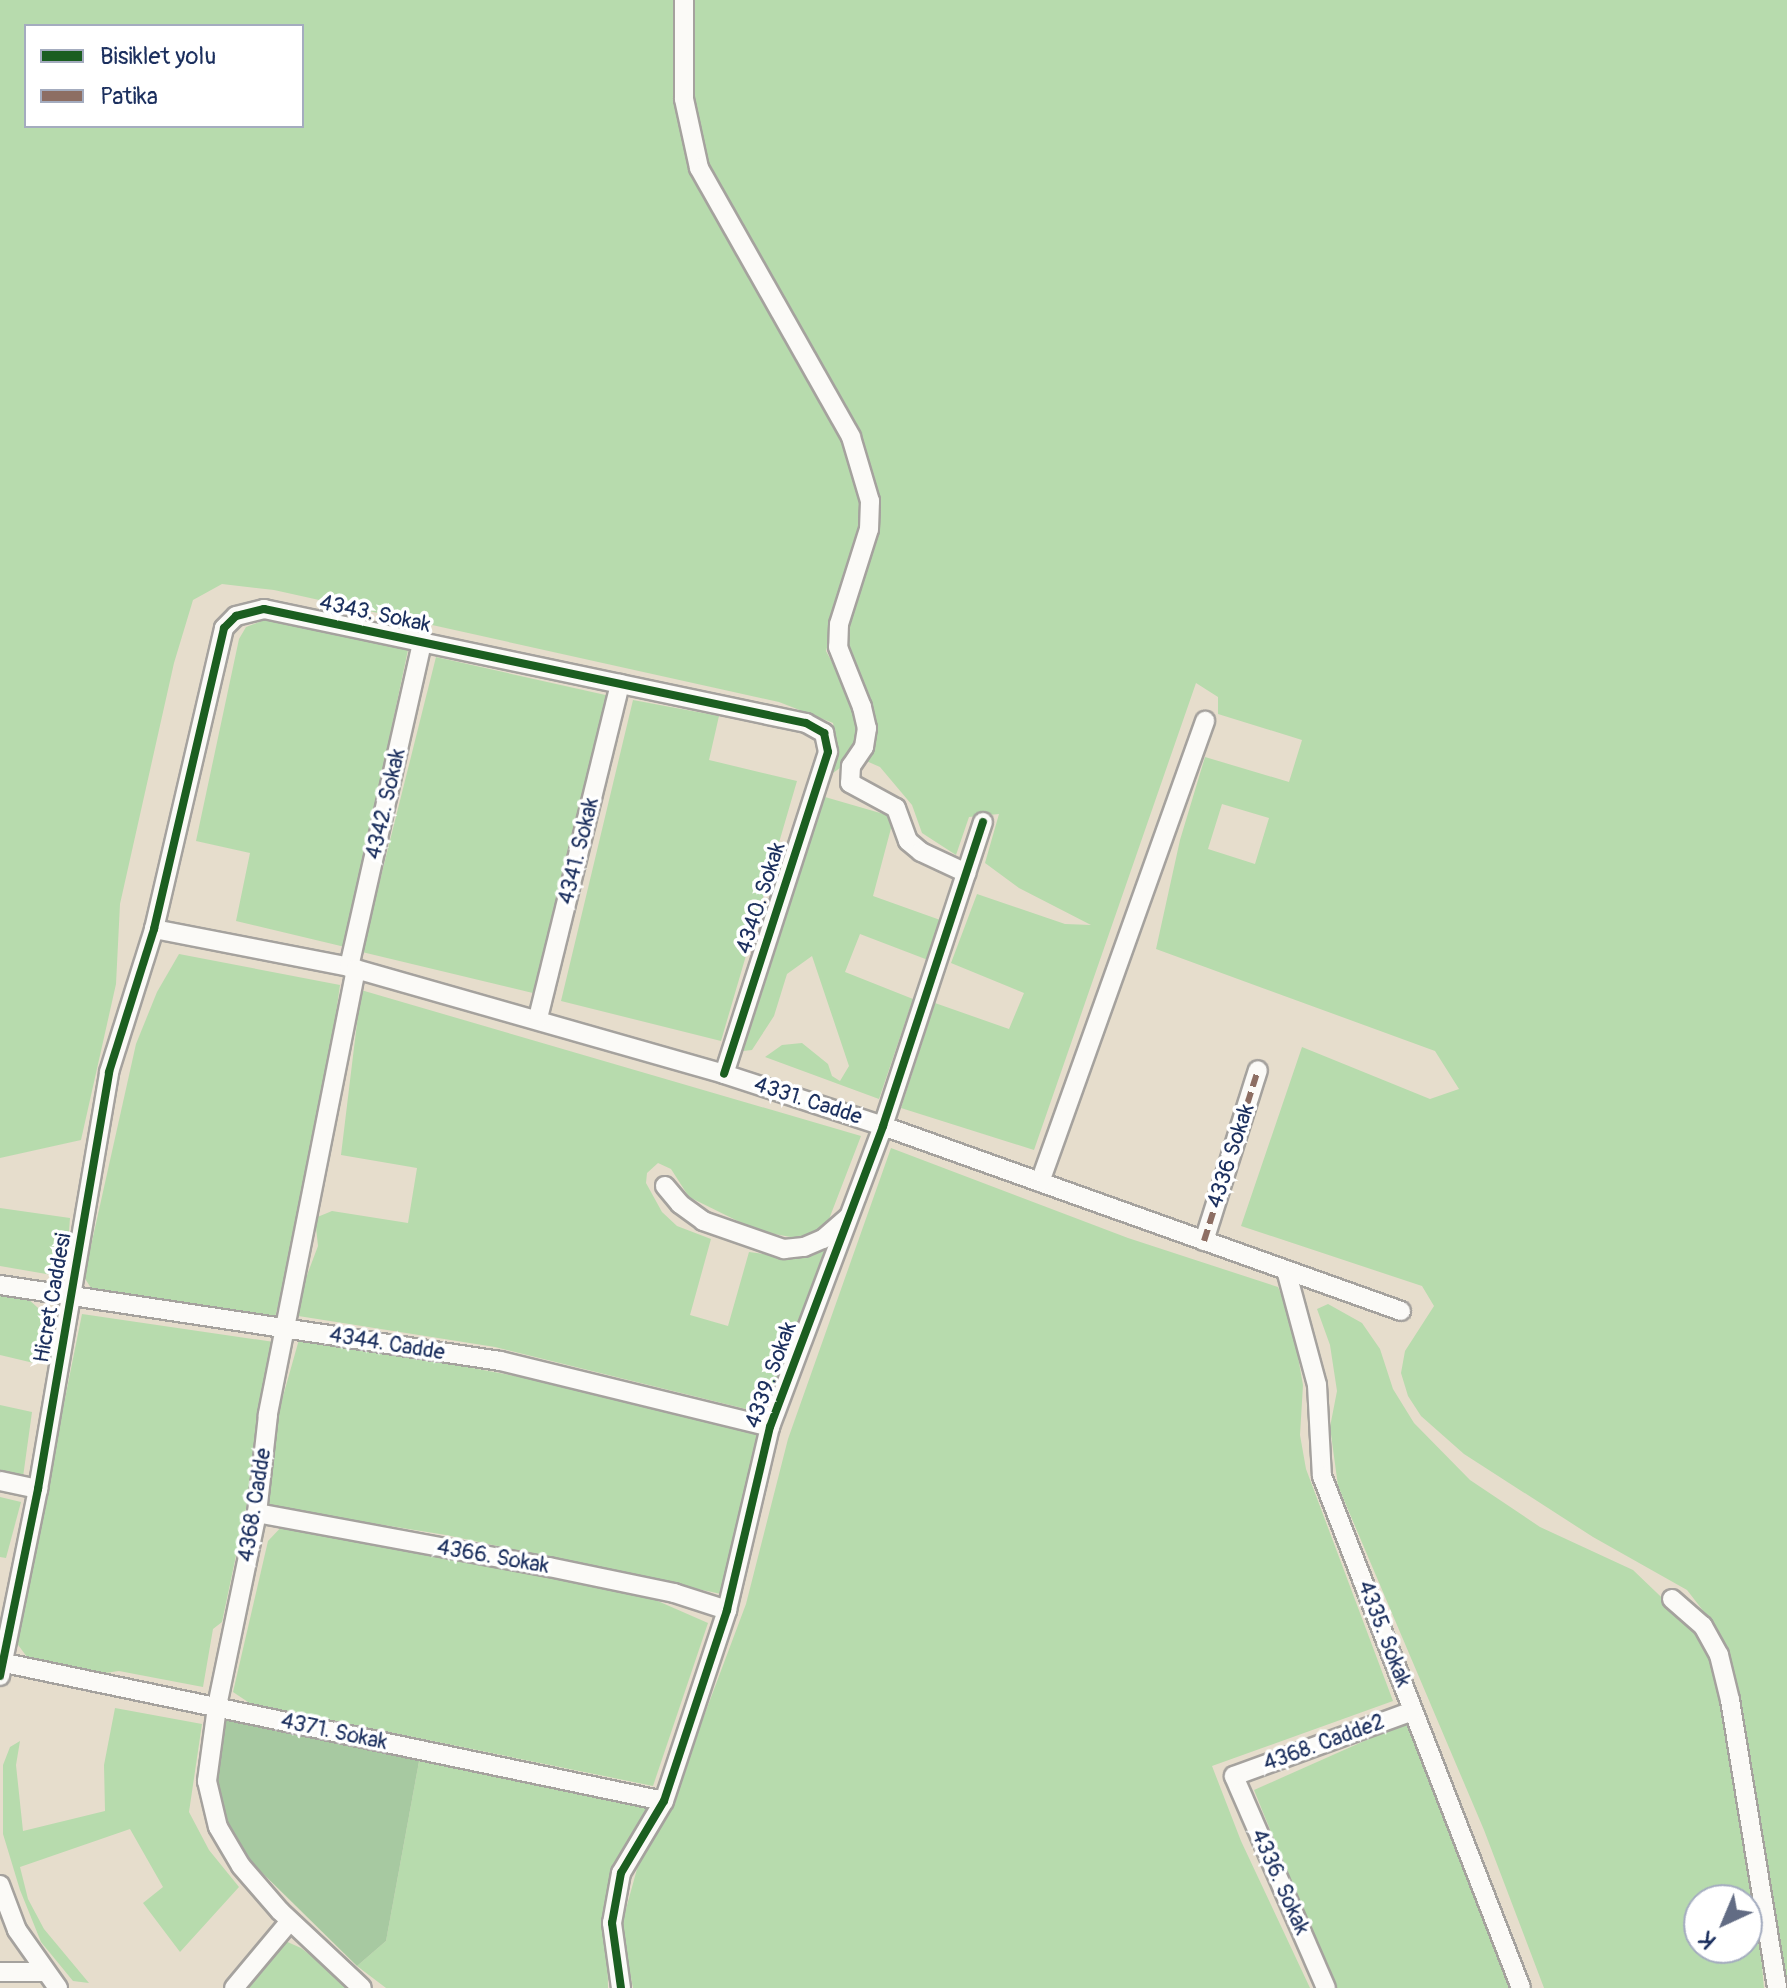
<!DOCTYPE html>
<style>
body{margin:0}
#map{position:relative;width:1787px;height:1988px;overflow:hidden;background:#e6ddcc;font-family:Pangolin,sans-serif}
div>[style]{position:absolute}
.green>*{inset:0;background:#b7dbad}
.forest>*{inset:0;background:#a7c9a1}
.roads{filter:drop-shadow(2px 0 #a5a29e) drop-shadow(-2px 0 #a5a29e) drop-shadow(0 2px #a5a29e) drop-shadow(0 -2px #a5a29e)}
.minor>*{height:18px;margin:-9px;padding:0 9px;transform-origin:9px;border-radius:9px;background:#fbfaf7}
.quiet>*{height:6px;margin-top:-3px;transform-origin:0;background:repeating-linear-gradient(90deg,#8d6e63 0 12px,transparent 0 18px)}
.cycleway>*{height:8px;margin:-4px;padding:0 4px;transform-origin:4px;border-radius:4px;background:#1b5e20}
span{translate:-50% -50%;white-space:nowrap;text-align:center;line-height:1.15;-webkit-text-stroke:7px #fff;paint-order:stroke}
.street-label{font-size:22px;color:#1b2f5e}
.legend{position:absolute;left:24px;top:24px;width:280px;height:104px;box-sizing:border-box;background:#fff;border:2px solid #a4acbf;margin:0;padding:10px 14px;list-style:none;font-size:24px;color:#1b2f5e}
.legend li{display:flex;align-items:center;gap:16px;height:40px}
.legend b{width:40px;border:2px solid #a4acbf}
.north{position:absolute;left:1683px;top:1884px;width:80px;height:80px;box-sizing:border-box;background:#fff;border:2px solid #a4acbf;border-radius:50%;rotate:224deg;font-size:22px;font-weight:700;line-height:32px;text-align:center;color:#1b2f5e}
.north::after{content:'';display:block;margin:auto;width:28px;height:36px;background:#626c84;clip-path:polygon(50% 0,100% 100%,50% 72%,0 100%)}
</style>
<div id="map">
<div class="green">
<i style="clip-path:polygon(evenodd,0 0,675px 0,678px 113px,689px 159px,794px 359px,843px 441px,866px 512px,826px 651px,849px 694px,861px 735px,844px 765px,833px 773px,838px 750px,833px 723px,779px 702px,274px 590px,222px 584px,193px 600px,174px 663px,120px 904px,116px 984px,81px 1140px,0 1158px,0 0,26px 26px,302px 26px,302px 126px,26px 126px,26px 26px)"></i>
<i style="clip-path:polygon(evenodd,689px 0,1787px 0,1787px 1988px,1780px 1988px,1737px 1701px,1711px 1621px,1687px 1590px,1593px 1537px,1464px 1454px,1421px 1416px,1408px 1396px,1401px 1373px,1405px 1351px,1434px 1306px,1422px 1286px,1241px 1226px,1302px 1047px,1430px 1099px,1459px 1089px,1435px 1051px,1156px 949px,1180px 840px,1205px 757px,1289px 782px,1302px 740px,1218px 714px,1218px 697px,1196px 683px,1034px 1150px,901px 1108px,935px 1003px,1009px 1029px,1024px 993px,951px 963px,977px 894px,1065px 924px,1091px 925px,1019px 888px,985px 863px,999px 814px,969px 817px,956px 855px,922px 833px,912px 805px,880px 767px,864px 760px,845px 621px,876px 544px,875px 492px,865px 448px,694px 148px,689px 0,1222px 804px,1269px 818px,1255px 864px,1208px 849px,1222px 804px)"></i>
<i style="clip-path:polygon(267px 619px,408px 650px,345px 947px,236px 921px,250px 853px,196px 841px,239px 639px,246px 627px)"></i>
<i style="clip-path:polygon(436px 657px,610px 696px,537px 994px,362px 952px)"></i>
<i style="clip-path:polygon(633px 700px,719px 716px,709px 760px,797px 781px,721px 1041px,561px 1001px)"></i>
<i style="clip-path:polygon(825px 797px,894px 817px,873px 896px,943px 921px,928px 960px,860px 934px,845px 972px,913px 999px,879px 1099px,765px 1057px,782px 1045px,802px 1043px,828px 1064px,832px 1076px,840px 1081px,849px 1066px,812px 956px,787px 974px,774px 1016px,752px 1050px,743px 1051px)"></i>
<i style="clip-path:polygon(179px 954px,340px 985px,327px 1078px,288px 1270px,275px 1317px,91px 1288px,84px 1277px,136px 1044px,157px 992px)"></i>
<i style="clip-path:polygon(361px 990px,861px 1136px,826px 1227px,813px 1235px,796px 1238px,758px 1231px,689px 1197px,671px 1169px,658px 1163px,647px 1173px,646px 1183px,662px 1212px,677px 1226px,711px 1239px,690px 1315px,728px 1326px,749px 1252px,795px 1258px,814px 1255px,830px 1246px,766px 1414px,495px 1347px,292px 1315px,318px 1246px,315px 1218px,332px 1211px,408px 1223px,417px 1168px,341px 1155px)"></i>
<i style="clip-path:polygon(891px 1148px,1128px 1238px,1278px 1287px,1291px 1318px,1303px 1385px,1300px 1435px,1306px 1469px,1393px 1701px,1212px 1766px,1241px 1841px,1310px 1988px,633px 1988px,621px 1927px,637px 1869px,683px 1772px,746px 1604px,788px 1439px)"></i>
<i style="clip-path:polygon(0 1208px,70px 1218px,68px 1245px,52px 1275px,0 1266px)"></i>
<i style="clip-path:polygon(0 1293px,27px 1298px,47px 1316px,38px 1364px,0 1355px)"></i>
<i style="clip-path:polygon(evenodd,1328px 1304px,1362px 1323px,1380px 1349px,1393px 1389px,1414px 1423px,1470px 1480px,1540px 1527px,1633px 1570px,1704px 1638px,1718px 1672px,1758px 1923px,1764px 1988px,1544px 1988px,1484px 1830px,1338px 1486px,1330px 1427px,1337px 1391px,1330px 1345px,1317px 1309px,1328px 1304px,1699px 1900px,1747px 1900px,1747px 1948px,1699px 1948px,1699px 1900px)"></i>
<i style="clip-path:polygon(82px 1314px,274px 1342px,260px 1442px,222px 1622px,213px 1629px,203px 1687px,119px 1671px,98px 1674px,57px 1667px,27px 1657px,16px 1642px)"></i>
<i style="clip-path:polygon(300px 1336px,606px 1393px,759px 1432px,721px 1594px,446px 1535px,271px 1507px,262px 1493px,263px 1467px)"></i>
<i style="clip-path:polygon(0 1405px,32px 1412px,23px 1477px,0 1472px)"></i>
<i style="clip-path:polygon(0 1497px,21px 1502px,6px 1558px,0 1557px)"></i>
<i style="clip-path:polygon(286px 1522px,644px 1595px,708px 1623px,653px 1786px,251px 1704px,233px 1692px,268px 1541px)"></i>
<i style="clip-path:polygon(115px 1708px,202px 1724px,189px 1812px,209px 1850px,239px 1887px,180px 1952px,143px 1903px,163px 1887px,130px 1829px,20px 1867px,28px 1899px,44px 1929px,89px 1983px,73px 1981px,41px 1942px,20px 1890px,3px 1834px,3px 1765px,10px 1747px,20px 1741px,16px 1765px,23px 1831px,105px 1811px,104px 1765px)"></i>
<i style="clip-path:polygon(1407px 1722px,1511px 1988px,1334px 1988px,1254px 1790px)"></i>
<i style="clip-path:polygon(420px 1756px,651px 1806px,607px 1909px,608px 1988px,386px 1988px,357px 1966px,386px 1941px)"></i>
<i style="clip-path:polygon(283px 1940px,301px 1948px,353px 1988px,244px 1988px)"></i>
</div>
<div class="forest">
<i style="clip-path:polygon(226px 1716px,420px 1756px,386px 1941px,357px 1966px,242px 1853px,227px 1829px,220px 1808px,218px 1774px)"></i>
</div>
<div class="roads">
<div class="minor">
<i style="left:684px;top:0;width:99px;rotate:90deg"></i>
<i style="left:684px;top:99px;width:71px;rotate:77.7deg"></i>
<i style="left:699px;top:168px;width:309px;rotate:60.5deg"></i>
<i style="left:851px;top:437px;width:67px;rotate:73.5deg"></i>
<i style="left:870px;top:501px;width:28px;rotate:92deg"></i>
<i style="left:869px;top:529px;width:100px;rotate:107.5deg"></i>
<i style="left:839px;top:624px;width:23px;rotate:92deg"></i>
<i style="left:838px;top:647px;width:65px;rotate:68.2deg"></i>
<i style="left:862px;top:707px;width:22px;rotate:77deg"></i>
<i style="left:867px;top:728px;width:19px;rotate:99deg"></i>
<i style="left:864px;top:747px;width:23px;rotate:124deg"></i>
<i style="left:851px;top:766px;width:17px;rotate:93deg"></i>
<i style="left:850px;top:783px;width:52px;rotate:28.5deg"></i>
<i style="left:896px;top:808px;width:35px;rotate:70deg"></i>
<i style="left:908px;top:841px;width:17px;rotate:40deg"></i>
<i style="left:921px;top:852px;width:50px;rotate:25deg"></i>
<i style="left:154px;top:929px;width:199px;rotate:11deg"></i>
<i style="left:349px;top:967px;width:390px;rotate:15.9deg"></i>
<i style="left:724px;top:1074px;width:167px;rotate:18.1deg"></i>
<i style="left:883px;top:1126px;width:550px;rotate:19.65deg"></i>
<i style="left:349px;top:967px;width:333px;rotate:-77.3deg"></i>
<i style="left:356px;top:969px;width:455px;rotate:101.2deg"></i>
<i style="left:268px;top:1415px;width:99px;rotate:96.4deg"></i>
<i style="left:257px;top:1513px;width:198px;rotate:101.7deg"></i>
<i style="left:217px;top:1707px;width:75px;rotate:97.7deg"></i>
<i style="left:207px;top:1781px;width:47px;rotate:76.6deg"></i>
<i style="left:218px;top:1827px;width:45px;rotate:59.5deg"></i>
<i style="left:241px;top:1866px;width:60px;rotate:49.1deg"></i>
<i style="left:280px;top:1911px;width:112px;rotate:43.2deg"></i>
<i style="left:538px;top:1018px;width:344px;rotate:-76.2deg"></i>
<i style="left:1040px;top:1182px;width:490px;rotate:-70.3deg"></i>
<i style="left:665px;top:1186px;width:23px;rotate:50deg"></i>
<i style="left:680px;top:1204px;width:29px;rotate:36deg"></i>
<i style="left:703px;top:1221px;width:86px;rotate:19.1deg"></i>
<i style="left:784px;top:1249px;width:20px;rotate:-6deg"></i>
<i style="left:804px;top:1247px;width:21px;rotate:-23deg"></i>
<i style="left:823px;top:1239px;width:32px;rotate:-41deg"></i>
<i style="left:1204px;top:1241px;width:179px;rotate:-72.5deg"></i>
<i style="left:1286px;top:1270px;width:119px;rotate:74.9deg"></i>
<i style="left:1317px;top:1385px;width:91px;rotate:86.9deg"></i>
<i style="left:1322px;top:1476px;width:549px;rotate:68.76deg"></i>
<i style="left:0;top:1285px;width:506px;rotate:8.64deg"></i>
<i style="left:500px;top:1361px;width:278px;rotate:13.7deg"></i>
<i style="left:0;top:1481px;width:39px;rotate:12deg"></i>
<i style="left:257px;top:1513px;width:297px;rotate:10.5deg"></i>
<i style="left:549px;top:1567px;width:128px;rotate:11.7deg"></i>
<i style="left:674px;top:1593px;width:56px;rotate:17.8deg"></i>
<i style="left:1672px;top:1599px;width:41px;rotate:41.1deg"></i>
<i style="left:1703px;top:1626px;width:33px;rotate:61deg"></i>
<i style="left:1719px;top:1655px;width:46px;rotate:76.3deg"></i>
<i style="left:1730px;top:1700px;width:292px;rotate:80.7deg"></i>
<i style="left:5px;top:1663px;width:673px;rotate:11.83deg"></i>
<i style="left:0;top:1676px;width:191px;rotate:-78.5deg"></i>
<i style="left:38px;top:1489px;width:423px;rotate:-80.3deg"></i>
<i style="left:109px;top:1072px;width:150px;rotate:-72.5deg"></i>
<i style="left:154px;top:929px;width:309px;rotate:-76.9deg"></i>
<i style="left:224px;top:628px;width:17px;rotate:-45deg"></i>
<i style="left:236px;top:616px;width:29px;rotate:-14deg"></i>
<i style="left:264px;top:609px;width:554px;rotate:11.88deg"></i>
<i style="left:806px;top:723px;width:21px;rotate:29deg"></i>
<i style="left:824px;top:733px;width:19px;rotate:78deg"></i>
<i style="left:828px;top:752px;width:338px;rotate:107.9deg"></i>
<i style="left:0;top:1885px;width:48px;rotate:69.3deg"></i>
<i style="left:17px;top:1930px;width:71px;rotate:54.7deg"></i>
<i style="left:0;top:1972px;width:45px"></i>
<i style="left:234px;top:1988px;width:87px;rotate:-50.1deg"></i>
<i style="left:621px;top:1988px;width:66px;rotate:-97.9deg"></i>
<i style="left:612px;top:1923px;width:51px;rotate:-79.8deg"></i>
<i style="left:621px;top:1873px;width:84px;rotate:-59.2deg"></i>
<i style="left:664px;top:1801px;width:201px;rotate:-71.7deg"></i>
<i style="left:727px;top:1610px;width:188px;rotate:-76.8deg"></i>
<i style="left:770px;top:1427px;width:322px;rotate:-69.4deg"></i>
<i style="left:883px;top:1126px;width:320px;rotate:-71.8deg"></i>
<i style="left:1326px;top:1988px;width:231px;rotate:-113.5deg"></i>
<i style="left:1234px;top:1776px;width:190px;rotate:-20deg"></i>
</div>
</div>
<div class="quiet">
<i style="left:1204px;top:1241px;width:179px;rotate:-72.5deg"></i>
</div>
<div class="cycleway">
<i style="left:0;top:1676px;width:191px;rotate:-78.5deg"></i>
<i style="left:38px;top:1489px;width:423px;rotate:-80.3deg"></i>
<i style="left:109px;top:1072px;width:150px;rotate:-72.5deg"></i>
<i style="left:154px;top:929px;width:309px;rotate:-76.9deg"></i>
<i style="left:224px;top:628px;width:17px;rotate:-45deg"></i>
<i style="left:236px;top:616px;width:29px;rotate:-14deg"></i>
<i style="left:264px;top:609px;width:554px;rotate:11.88deg"></i>
<i style="left:806px;top:723px;width:21px;rotate:29deg"></i>
<i style="left:824px;top:733px;width:19px;rotate:78deg"></i>
<i style="left:828px;top:752px;width:338px;rotate:107.9deg"></i>
<i style="left:621px;top:1988px;width:66px;rotate:-97.9deg"></i>
<i style="left:612px;top:1923px;width:51px;rotate:-79.8deg"></i>
<i style="left:621px;top:1873px;width:84px;rotate:-59.2deg"></i>
<i style="left:664px;top:1801px;width:201px;rotate:-71.7deg"></i>
<i style="left:727px;top:1610px;width:188px;rotate:-76.8deg"></i>
<i style="left:770px;top:1427px;width:322px;rotate:-69.4deg"></i>
<i style="left:883px;top:1126px;width:320px;rotate:-71.8deg"></i>
</div>
<div class="street-label">
<span style="left:375px;top:614px;rotate:12deg">4343. Sokak</span>
<span style="left:386px;top:804px;rotate:-77deg">4342. Sokak</span>
<span style="left:579px;top:851px;rotate:-76deg">4341. Sokak</span>
<span style="left:761px;top:898px;rotate:-72deg">4340. Sokak</span>
<span style="left:808px;top:1101px;rotate:18deg">4331. Cadde</span>
<span style="left:1231px;top:1156px;rotate:-72deg">4336 Sokak</span>
<span style="left:53px;top:1298px;rotate:-80deg">Hicret Caddesi</span>
<span style="left:387px;top:1344px;rotate:9deg">4344. Cadde</span>
<span style="left:771px;top:1375px;rotate:-70deg">4339. Sokak</span>
<span style="left:255px;top:1505px;rotate:-81deg">4368. Cadde</span>
<span style="left:493px;top:1557px;rotate:10deg">4366. Sokak</span>
<span style="left:1384px;top:1634px;rotate:69deg">4335. Sokak</span>
<span style="left:334px;top:1732px;rotate:12deg">4371. Sokak</span>
<span style="left:1324px;top:1743px;rotate:-20deg">4368. Cadde2</span>
<span style="left:1280px;top:1882px;rotate:66deg">4336. Sokak</span>
</div>
<ul class="legend">
<li><b style="height:10px;background:#1b5e20"></b>Bisiklet yolu</li>
<li><b style="height:10px;background:#8d6e63"></b>Patika</li>
</ul>
<div class="north">K</div>
</div>
